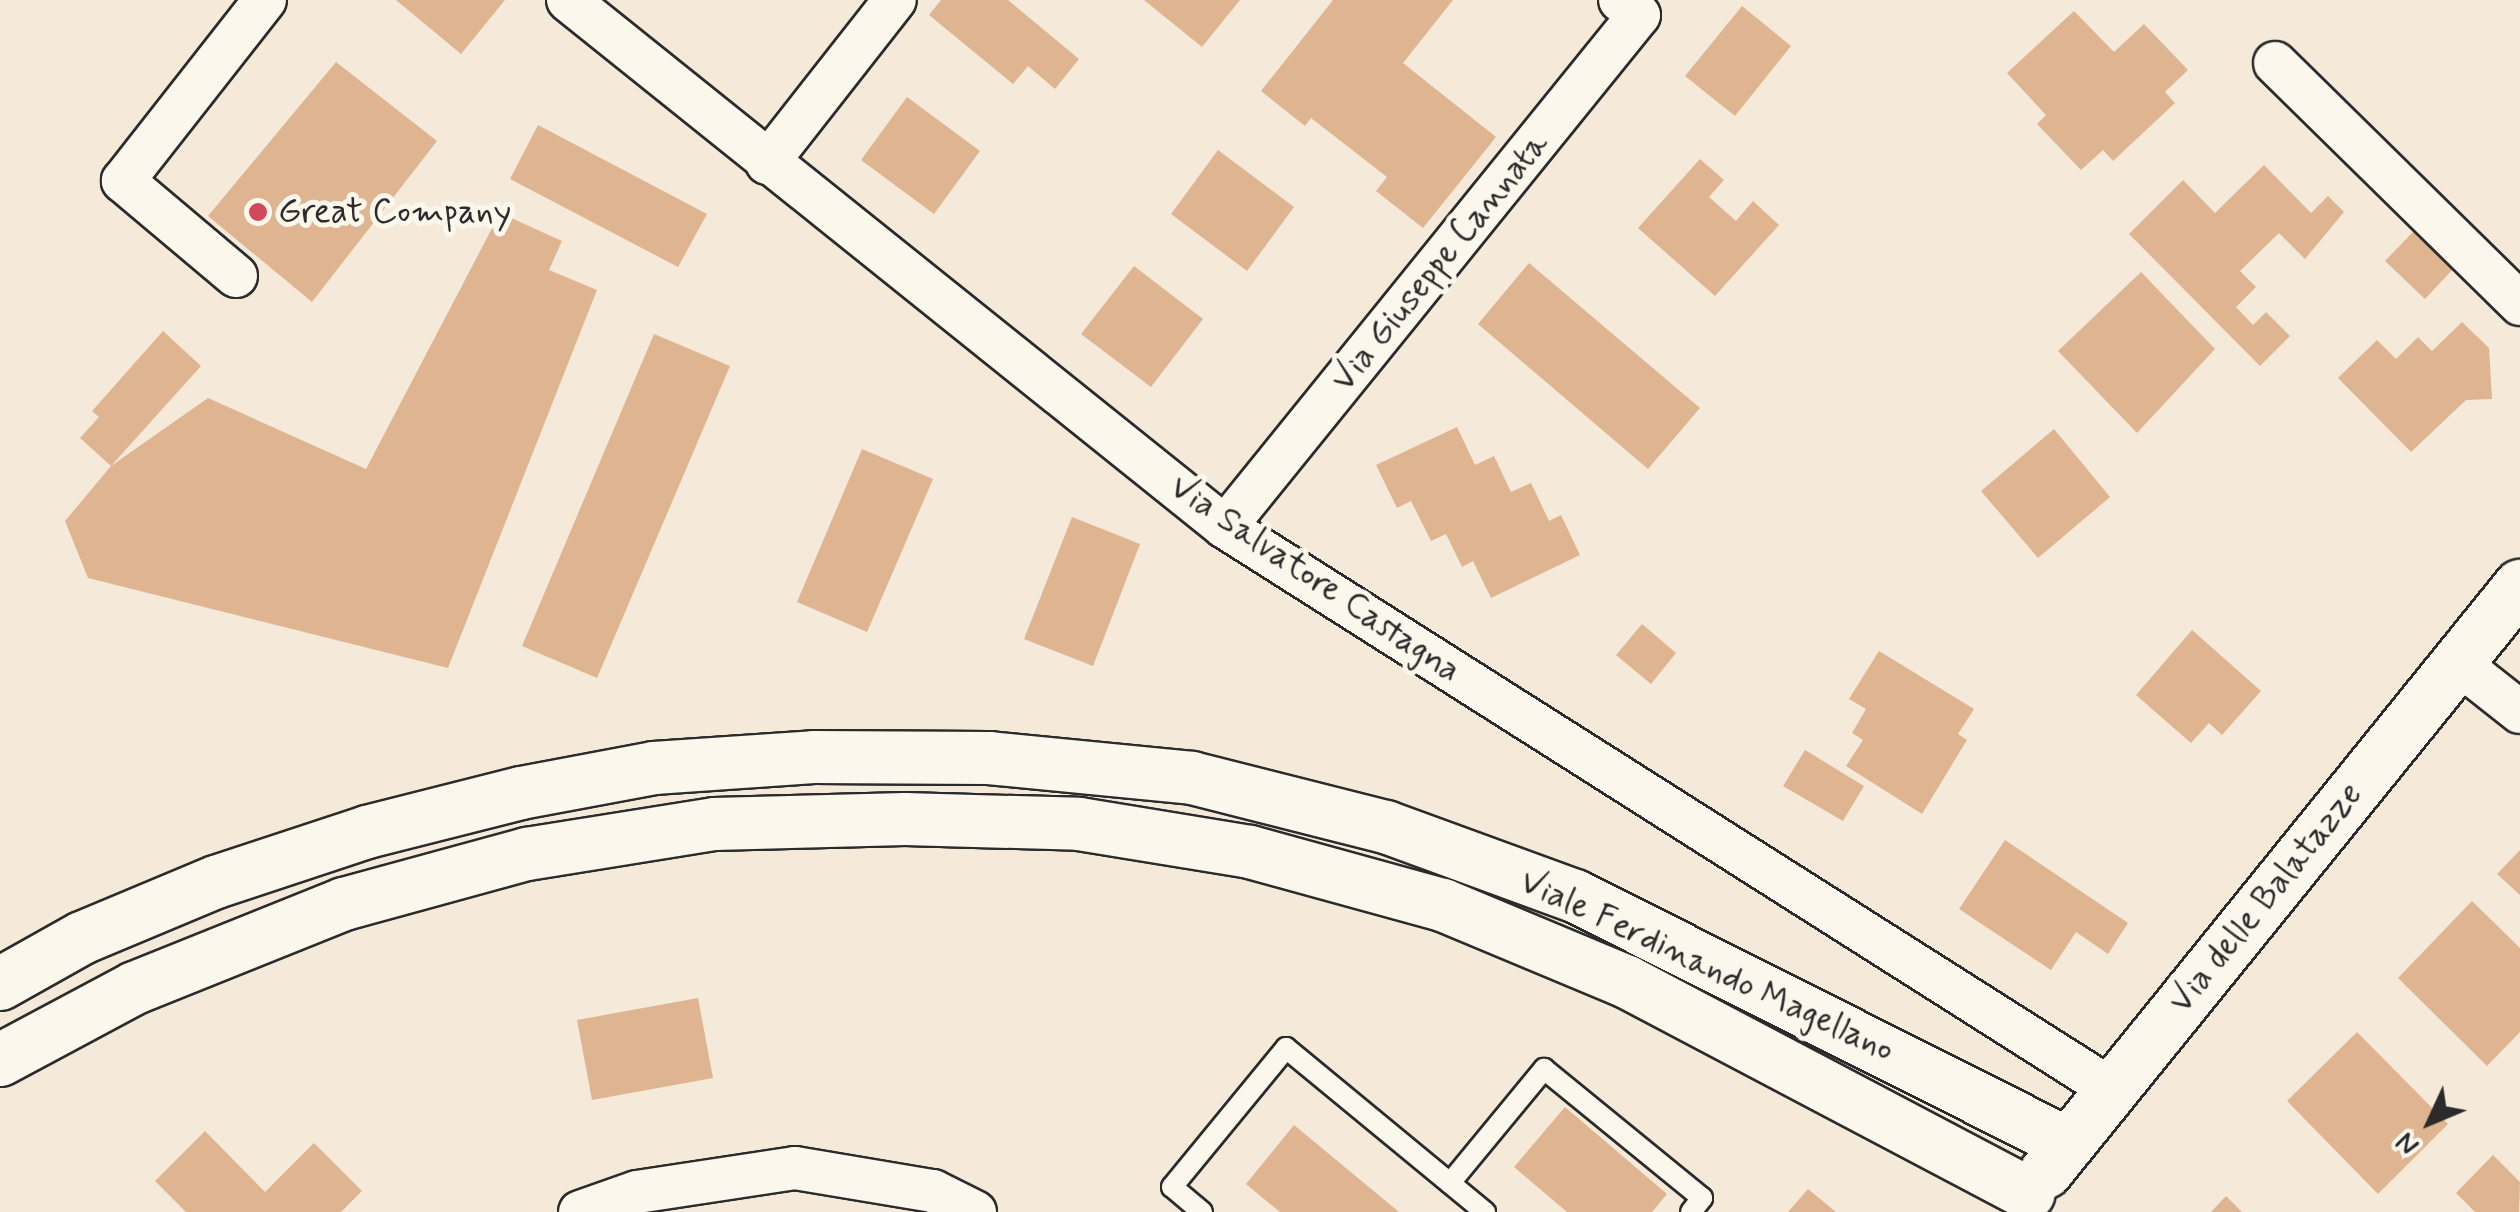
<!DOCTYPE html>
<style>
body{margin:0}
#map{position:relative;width:2520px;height:1212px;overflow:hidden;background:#f5eada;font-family:Mynerve,sans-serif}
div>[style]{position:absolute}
.building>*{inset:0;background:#dfb490}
.roads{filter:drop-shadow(2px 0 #2b2b2b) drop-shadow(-2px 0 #2b2b2b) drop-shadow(0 2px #2b2b2b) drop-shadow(0 -2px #2b2b2b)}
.service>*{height:20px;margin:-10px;padding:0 10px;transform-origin:10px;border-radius:10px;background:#fbf7ec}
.minor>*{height:42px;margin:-21px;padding:0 21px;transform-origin:21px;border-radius:21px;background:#fbf7ec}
.tertiary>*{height:52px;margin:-26px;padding:0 26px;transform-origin:26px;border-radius:26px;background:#fbf7ec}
.dots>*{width:28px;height:28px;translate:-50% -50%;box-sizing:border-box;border:5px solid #fbf7ec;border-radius:50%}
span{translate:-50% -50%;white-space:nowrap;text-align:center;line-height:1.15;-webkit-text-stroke:10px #fbf7ec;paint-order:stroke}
.poi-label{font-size:35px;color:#2b2b2b}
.left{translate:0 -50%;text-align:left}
.street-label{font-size:35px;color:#2b2b2b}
.north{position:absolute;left:2380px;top:1072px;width:100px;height:100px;-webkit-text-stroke:8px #fbf7ec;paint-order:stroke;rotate:226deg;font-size:28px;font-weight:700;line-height:40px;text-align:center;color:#2b2b2b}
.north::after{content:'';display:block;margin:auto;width:35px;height:45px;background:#2b2b2b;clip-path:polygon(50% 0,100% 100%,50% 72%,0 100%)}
</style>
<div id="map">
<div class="building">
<i style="clip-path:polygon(396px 0,505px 0,461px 54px)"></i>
<i style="clip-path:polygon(941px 0,1008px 0,1079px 59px,1055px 89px,1028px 66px,1013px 84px,929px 15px)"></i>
<i style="clip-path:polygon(1144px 0,1240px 0,1202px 47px)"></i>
<i style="clip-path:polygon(1333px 0,1453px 0,1403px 63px,1496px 137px,1423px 228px,1376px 191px,1387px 177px,1311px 118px,1305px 126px,1261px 91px)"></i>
<i style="clip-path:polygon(1742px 6px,1791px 46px,1735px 116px,1685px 76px)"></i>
<i style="clip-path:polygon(2074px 11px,2114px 52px,2144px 24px,2188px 70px,2165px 92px,2175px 103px,2113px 161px,2103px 150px,2081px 170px,2037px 124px,2046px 115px,2007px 73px)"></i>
<i style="clip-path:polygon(336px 62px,437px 141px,312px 302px,208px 216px)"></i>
<i style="clip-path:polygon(907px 97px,980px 151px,934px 214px,861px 160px)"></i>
<i style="clip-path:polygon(538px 125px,707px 214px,678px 267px,510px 179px)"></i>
<i style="clip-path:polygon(1218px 150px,1294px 207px,1247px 271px,1171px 214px)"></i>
<i style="clip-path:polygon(1700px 159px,1724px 180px,1709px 197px,1736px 221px,1753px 201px,1779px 225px,1715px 296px,1638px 228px)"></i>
<i style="clip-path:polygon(2264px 165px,2311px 213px,2328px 196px,2344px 212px,2305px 259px,2279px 233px,2240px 271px,2256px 287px,2236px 307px,2253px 325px,2266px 312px,2290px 336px,2260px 366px,2129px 234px,2183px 180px,2215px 213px)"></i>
<i style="clip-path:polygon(500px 213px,562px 241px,549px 270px,597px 290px,448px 668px,88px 578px,65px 521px,111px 466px,80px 438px,99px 417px,92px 411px,163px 331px,201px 366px,111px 466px,208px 398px,366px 469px)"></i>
<i style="clip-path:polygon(2413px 232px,2453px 269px,2425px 299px,2385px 261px)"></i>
<i style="clip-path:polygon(1529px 263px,1700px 408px,1648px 469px,1478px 324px)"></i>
<i style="clip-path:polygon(1134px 266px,1203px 319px,1151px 387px,1081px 334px)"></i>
<i style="clip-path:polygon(2141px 272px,2215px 349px,2137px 433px,2058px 351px)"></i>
<i style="clip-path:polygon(2462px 322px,2489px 348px,2492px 399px,2466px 400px,2411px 452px,2338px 378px,2377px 340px,2396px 359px,2418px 337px,2432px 351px)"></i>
<i style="clip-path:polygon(654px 334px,730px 366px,597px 678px,522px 646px)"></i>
<i style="clip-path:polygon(1457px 427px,1475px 465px,1494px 456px,1511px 492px,1531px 483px,1549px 521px,1561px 515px,1580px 555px,1491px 598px,1473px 561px,1462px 567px,1446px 534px,1431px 541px,1411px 501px,1397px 508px,1376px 465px)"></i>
<i style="clip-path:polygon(2054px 429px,2110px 497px,2038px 558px,1981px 491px)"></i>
<i style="clip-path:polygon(862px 449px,933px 479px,867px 632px,797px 602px)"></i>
<i style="clip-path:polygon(1072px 517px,1140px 544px,1093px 666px,1024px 639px)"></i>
<i style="clip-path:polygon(1642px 624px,1676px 653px,1651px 684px,1616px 655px)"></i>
<i style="clip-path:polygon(2192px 630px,2261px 691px,2222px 735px,2209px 723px,2191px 743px,2136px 695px)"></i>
<i style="clip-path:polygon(1879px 651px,1974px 709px,1958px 734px,1967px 740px,1922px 814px,1846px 766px,1863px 740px,1852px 733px,1866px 709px,1849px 699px)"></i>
<i style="clip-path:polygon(1805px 750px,1864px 786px,1843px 821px,1783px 786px)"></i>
<i style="clip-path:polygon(2005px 840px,2128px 923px,2108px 954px,2076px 932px,2051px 970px,1959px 909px)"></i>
<i style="clip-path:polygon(2520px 850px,2520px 895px,2497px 874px)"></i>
<i style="clip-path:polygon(2472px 901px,2520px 948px,2520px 1032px,2487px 1066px,2398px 978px)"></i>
<i style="clip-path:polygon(698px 998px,713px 1078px,592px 1100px,577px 1020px)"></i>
<i style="clip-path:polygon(2357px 1032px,2448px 1124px,2378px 1194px,2287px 1101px)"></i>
<i style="clip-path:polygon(1565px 1107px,1667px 1194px,1652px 1212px,1567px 1212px,1514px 1167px)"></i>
<i style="clip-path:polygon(1294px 1125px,1399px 1212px,1280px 1212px,1246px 1184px)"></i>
<i style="clip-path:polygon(205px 1131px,265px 1192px,314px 1143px,362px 1191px,341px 1212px,186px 1212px,155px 1181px)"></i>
<i style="clip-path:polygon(2493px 1155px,2520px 1182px,2519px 1212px,2475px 1212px,2456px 1193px)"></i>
<i style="clip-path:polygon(1808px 1189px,1836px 1212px,1788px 1212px)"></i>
<i style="clip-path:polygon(2226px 1196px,2242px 1212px,2211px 1212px)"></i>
</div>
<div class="roads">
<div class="service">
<i style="left:1450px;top:1183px;width:148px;rotate:-50.5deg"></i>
<i style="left:1544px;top:1069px;width:204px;rotate:39.2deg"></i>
<i style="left:1702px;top:1198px;width:18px;rotate:128deg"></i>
<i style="left:1202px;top:1212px;width:39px;rotate:-140deg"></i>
<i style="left:1172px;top:1187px;width:180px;rotate:-50.6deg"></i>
<i style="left:1286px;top:1048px;width:258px;rotate:39.5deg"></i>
</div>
<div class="minor">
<i style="left:568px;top:0;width:842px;rotate:38.73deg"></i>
<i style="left:1225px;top:527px;width:1049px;rotate:32.39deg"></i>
<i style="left:2275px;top:63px;width:344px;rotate:44.5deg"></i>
<i style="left:767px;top:163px;width:207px;rotate:-51.9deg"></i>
<i style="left:236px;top:276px;width:148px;rotate:-139.9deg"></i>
<i style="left:123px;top:181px;width:230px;rotate:-51.9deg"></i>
<i style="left:1225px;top:527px;width:658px;rotate:-51.04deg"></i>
<i style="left:1639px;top:15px;width:24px;rotate:-142deg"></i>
<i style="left:2458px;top:663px;width:79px;rotate:38.3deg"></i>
<i style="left:580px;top:1212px;width:60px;rotate:-19.3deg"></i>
<i style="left:637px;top:1192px;width:160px;rotate:-8.6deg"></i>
<i style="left:795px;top:1168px;width:140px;rotate:9.5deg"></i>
<i style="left:933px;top:1191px;width:47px;rotate:26.6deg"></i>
</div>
<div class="tertiary">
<i style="left:0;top:984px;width:94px;rotate:-29.3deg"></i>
<i style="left:82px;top:938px;width:145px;rotate:-22.7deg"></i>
<i style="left:216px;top:882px;width:159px;rotate:-18.3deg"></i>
<i style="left:367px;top:832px;width:159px;rotate:-14.2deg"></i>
<i style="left:521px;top:793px;width:135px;rotate:-10.6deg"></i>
<i style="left:654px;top:768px;width:160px;rotate:-3.9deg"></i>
<i style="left:814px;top:757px;width:175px;rotate:0.3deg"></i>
<i style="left:989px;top:758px;width:204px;rotate:5.6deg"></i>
<i style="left:1192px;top:778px;width:200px;rotate:14.2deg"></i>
<i style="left:1386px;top:827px;width:201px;rotate:20.1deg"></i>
<i style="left:1575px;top:896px;width:552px;rotate:26.7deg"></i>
<i style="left:0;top:1060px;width:153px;rotate:-28.1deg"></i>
<i style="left:135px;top:988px;width:225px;rotate:-21.9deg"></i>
<i style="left:344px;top:904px;width:190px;rotate:-15.3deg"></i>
<i style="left:527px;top:854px;width:189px;rotate:-9.1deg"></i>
<i style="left:714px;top:824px;width:191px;rotate:-1.5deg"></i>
<i style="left:905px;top:819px;width:174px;rotate:1.6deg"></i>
<i style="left:1079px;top:824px;width:173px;rotate:9.3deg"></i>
<i style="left:1250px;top:852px;width:200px;rotate:15.4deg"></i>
<i style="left:1443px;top:905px;width:199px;rotate:22.7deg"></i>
<i style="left:1627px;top:982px;width:454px;rotate:27.8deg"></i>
<i style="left:2046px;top:1172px;width:754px;rotate:-51.03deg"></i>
</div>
</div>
<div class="dots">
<i style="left:258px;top:212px;background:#d1495b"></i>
</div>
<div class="poi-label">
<span class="left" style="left:278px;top:212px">Great Company</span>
</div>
<div class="street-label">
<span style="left:1440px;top:262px;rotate:-51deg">Via Giuseppe Cannata</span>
<span style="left:1315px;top:579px;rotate:34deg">Via Salvatore Castagna</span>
<span style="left:2266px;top:898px;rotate:-51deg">Via delle Balatazze</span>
<span style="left:1707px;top:966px;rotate:25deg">Viale Ferdinando Magellano</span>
</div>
<div class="north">N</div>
</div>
